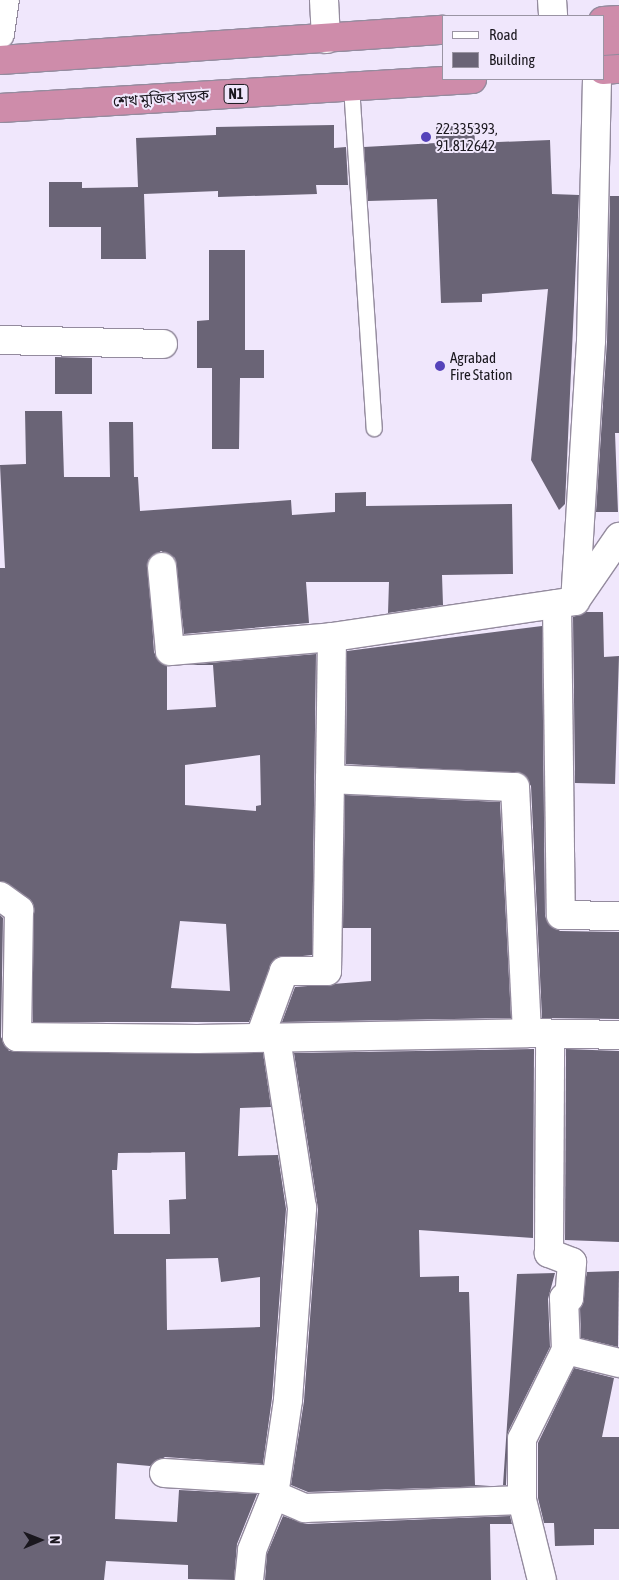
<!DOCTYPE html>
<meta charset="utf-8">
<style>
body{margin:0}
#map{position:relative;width:619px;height:1580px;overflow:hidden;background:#f0e7fc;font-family:"Asap Condensed","Noto Sans Bengali",sans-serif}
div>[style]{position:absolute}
.building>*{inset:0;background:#6a6476}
.roads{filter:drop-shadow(1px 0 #948b9e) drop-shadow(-1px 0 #948b9e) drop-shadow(0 1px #948b9e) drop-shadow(0 -1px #948b9e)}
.service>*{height:15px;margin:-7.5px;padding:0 7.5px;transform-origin:7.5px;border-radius:7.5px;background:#fff}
.minor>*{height:28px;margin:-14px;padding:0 14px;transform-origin:14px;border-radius:14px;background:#fff}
.trunk>*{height:28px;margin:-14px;padding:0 14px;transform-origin:14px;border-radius:14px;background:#ce8caa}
.dots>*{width:14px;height:14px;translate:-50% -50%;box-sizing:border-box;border:2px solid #f0e7fc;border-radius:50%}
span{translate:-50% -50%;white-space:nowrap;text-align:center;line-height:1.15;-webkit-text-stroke:4px #f0e7fc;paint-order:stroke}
.shield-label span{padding:1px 4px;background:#f0e7fc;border:1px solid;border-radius:4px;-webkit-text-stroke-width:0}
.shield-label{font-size:14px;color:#1a171e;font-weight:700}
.street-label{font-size:15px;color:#1a171e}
.poi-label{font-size:15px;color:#1a171e}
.left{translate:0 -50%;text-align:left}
.legend{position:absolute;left:442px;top:15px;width:162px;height:65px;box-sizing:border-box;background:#f0e7fc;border:1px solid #9a94a3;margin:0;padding:6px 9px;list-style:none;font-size:15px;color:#1a171e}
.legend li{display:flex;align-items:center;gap:10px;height:25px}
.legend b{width:25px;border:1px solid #9a94a3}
.north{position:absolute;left:15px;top:1515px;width:50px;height:50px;-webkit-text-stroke:4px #f0e7fc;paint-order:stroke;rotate:89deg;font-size:14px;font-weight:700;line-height:20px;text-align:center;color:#1a171e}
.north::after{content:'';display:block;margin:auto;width:18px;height:22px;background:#1a171e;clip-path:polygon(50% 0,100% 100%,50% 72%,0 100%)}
</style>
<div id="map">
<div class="building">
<i style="clip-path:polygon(334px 125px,334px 148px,346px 147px,348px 185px,316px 185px,317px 194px,218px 197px,218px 191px,144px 194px,146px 259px,101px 259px,101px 227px,49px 227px,49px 182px,82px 182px,82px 188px,138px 187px,136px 138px,216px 135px,216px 127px)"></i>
<i style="clip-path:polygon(474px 125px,475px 143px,550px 140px,552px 194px,579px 195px,565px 504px,559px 510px,531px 460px,548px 289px,482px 294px,482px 302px,441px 303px,437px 199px,368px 201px,364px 147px,436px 143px,436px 127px)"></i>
<i style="clip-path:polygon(610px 196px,619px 196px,619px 433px,615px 433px,618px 512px,596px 512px,607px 341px)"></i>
<i style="clip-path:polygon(209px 250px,245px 250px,245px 350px,264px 350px,264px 378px,240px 378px,239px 449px,212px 449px,212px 368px,197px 368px,197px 321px,209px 320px)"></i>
<i style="clip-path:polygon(55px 357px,92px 358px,92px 394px,55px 394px)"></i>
<i style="clip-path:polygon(evenodd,25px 411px,62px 411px,64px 477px,110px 477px,109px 422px,133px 422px,134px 477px,138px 477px,140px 511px,291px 500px,292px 515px,335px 512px,335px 493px,366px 492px,366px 506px,512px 504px,513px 574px,442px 575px,443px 605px,388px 613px,389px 582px,306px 582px,309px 623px,184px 634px,175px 558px,161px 551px,148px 560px,154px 652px,158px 660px,167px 666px,167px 710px,216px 707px,213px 665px,186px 665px,316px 654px,312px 955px,275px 959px,249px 1022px,33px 1022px,33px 903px,0 881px,0 568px,5px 568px,0 465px,26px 464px,25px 411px,260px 755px,261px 805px,256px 806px,256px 811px,185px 805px,185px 765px,260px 755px,25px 411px,180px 921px,226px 924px,230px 991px,171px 988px,180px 921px)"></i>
<i style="clip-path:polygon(586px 612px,603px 612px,604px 657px,619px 656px,615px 784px,575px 783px,573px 617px)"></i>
<i style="clip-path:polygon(542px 626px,545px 916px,548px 923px,560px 931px,619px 932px,619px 1019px,542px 1018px,531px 786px,523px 774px,346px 764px,347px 651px)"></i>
<i style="clip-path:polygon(345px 795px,500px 802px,511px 1018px,282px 1022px,295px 987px,371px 981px,371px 928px,343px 928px)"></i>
<i style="clip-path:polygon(evenodd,0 915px,3px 918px,1px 1037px,9px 1051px,263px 1053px,271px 1107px,240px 1108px,238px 1156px,278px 1155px,286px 1209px,272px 1398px,263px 1464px,165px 1457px,150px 1466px,117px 1463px,115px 1519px,177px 1522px,179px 1490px,257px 1494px,237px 1544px,234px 1580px,188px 1579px,188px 1565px,106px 1561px,104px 1580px,0 1580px,0 915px,185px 1152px,186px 1199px,169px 1200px,170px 1234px,114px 1234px,112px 1170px,117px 1170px,118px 1153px,185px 1152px,0 915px,218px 1258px,221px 1282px,260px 1277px,260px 1327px,167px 1330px,166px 1259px,218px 1258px)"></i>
<i style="clip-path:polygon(534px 1049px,533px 1238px,419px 1230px,420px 1277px,459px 1276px,459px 1292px,469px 1292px,475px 1485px,490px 1486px,308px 1492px,291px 1485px,304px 1401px,318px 1209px,294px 1053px)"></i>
<i style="clip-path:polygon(566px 1049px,619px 1051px,619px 1242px,565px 1240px)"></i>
<i style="clip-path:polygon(619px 1271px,618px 1347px,581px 1338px,580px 1308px,587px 1272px)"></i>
<i style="clip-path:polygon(555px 1273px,548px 1299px,550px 1347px,508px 1432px,506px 1485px,503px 1485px,517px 1274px)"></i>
<i style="clip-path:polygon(574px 1368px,614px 1378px,602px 1437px,619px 1437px,619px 1529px,594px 1529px,594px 1545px,555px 1546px,554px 1523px,544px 1523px,538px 1498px,538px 1443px)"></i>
<i style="clip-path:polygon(283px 1516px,306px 1524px,510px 1516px,512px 1524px,490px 1524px,491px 1580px,265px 1580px,267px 1554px)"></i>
</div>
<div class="roads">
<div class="service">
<i style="left:351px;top:86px;width:343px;rotate:86.2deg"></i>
</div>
<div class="minor">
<i style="left:324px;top:0;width:39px;rotate:87deg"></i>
<i style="left:552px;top:0;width:16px;rotate:86deg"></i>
<i style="left:0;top:34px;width:34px;rotate:-82deg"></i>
<i style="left:597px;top:79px;width:262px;rotate:91.3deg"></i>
<i style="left:591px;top:341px;width:260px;rotate:93.5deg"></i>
<i style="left:575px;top:601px;width:78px;rotate:-55.5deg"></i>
<i style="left:0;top:340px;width:163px;rotate:1.4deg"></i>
<i style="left:162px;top:567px;width:84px;rotate:84.6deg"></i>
<i style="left:170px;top:651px;width:163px;rotate:-4.9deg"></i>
<i style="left:332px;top:637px;width:142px;rotate:90.8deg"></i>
<i style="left:557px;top:604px;width:311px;rotate:89.3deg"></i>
<i style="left:561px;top:915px;width:58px;rotate:1deg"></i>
<i style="left:332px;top:637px;width:246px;rotate:-8.4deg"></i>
<i style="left:0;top:896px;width:24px;rotate:36deg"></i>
<i style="left:19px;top:910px;width:127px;rotate:90.9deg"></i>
<i style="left:17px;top:1037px;width:180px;rotate:0.6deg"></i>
<i style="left:197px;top:1039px;width:330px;rotate:-1deg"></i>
<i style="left:260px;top:1037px;width:70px;rotate:-70deg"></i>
<i style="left:284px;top:971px;width:43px"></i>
<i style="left:327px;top:971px;width:192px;rotate:-89.1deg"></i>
<i style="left:330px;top:779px;width:185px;rotate:2.5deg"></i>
<i style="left:515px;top:787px;width:246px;rotate:87.2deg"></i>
<i style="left:527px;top:1033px;width:92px;rotate:1.2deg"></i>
<i style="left:566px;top:1350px;width:55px;rotate:13.8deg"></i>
<i style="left:164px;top:1473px;width:112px;rotate:3.6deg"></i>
<i style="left:274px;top:1495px;width:96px;rotate:-81.6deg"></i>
<i style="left:288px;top:1400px;width:193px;rotate:-85.8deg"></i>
<i style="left:302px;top:1208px;width:172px;rotate:-98.7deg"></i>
<i style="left:522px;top:1500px;width:82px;rotate:76deg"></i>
<i style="left:249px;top:1580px;width:30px;rotate:-84deg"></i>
<i style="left:252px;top:1550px;width:59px;rotate:-68.2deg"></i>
<i style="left:274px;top:1495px;width:34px;rotate:23deg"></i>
<i style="left:305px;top:1508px;width:217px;rotate:-2.1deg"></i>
<i style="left:522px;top:1500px;width:61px;rotate:-90deg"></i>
<i style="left:522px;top:1439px;width:99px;rotate:-63.7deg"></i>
<i style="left:566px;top:1350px;width:52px;rotate:-92.2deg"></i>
<i style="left:564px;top:1298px;width:5px"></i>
<i style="left:569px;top:1298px;width:36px;rotate:-85deg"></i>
<i style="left:572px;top:1262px;width:25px;rotate:-159deg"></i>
<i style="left:549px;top:1253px;width:219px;rotate:-89.7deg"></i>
</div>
<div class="trunk">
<i style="left:603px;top:21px;width:16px;rotate:-4deg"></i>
<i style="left:603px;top:41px;width:16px;rotate:-4deg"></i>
<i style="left:0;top:60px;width:444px;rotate:-3.9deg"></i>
<i style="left:603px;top:70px;width:16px;rotate:-4deg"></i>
<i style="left:0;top:108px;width:473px;rotate:-3.5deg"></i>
</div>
</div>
<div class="dots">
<i style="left:426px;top:137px;background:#5542ba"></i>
<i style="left:440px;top:366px;background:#5542ba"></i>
</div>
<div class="shield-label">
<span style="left:236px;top:94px">N1</span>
</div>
<div class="street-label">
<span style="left:161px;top:98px;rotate:-4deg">শেখ মুজিব সড়ক</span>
</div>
<div class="poi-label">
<span class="left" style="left:436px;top:137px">22.335393,<br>91.812642</span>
<span class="left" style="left:450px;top:366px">Agrabad<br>Fire Station</span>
</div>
<ul class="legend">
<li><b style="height:6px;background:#fff"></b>Road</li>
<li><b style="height:14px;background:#6a6476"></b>Building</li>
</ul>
<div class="north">N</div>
</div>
